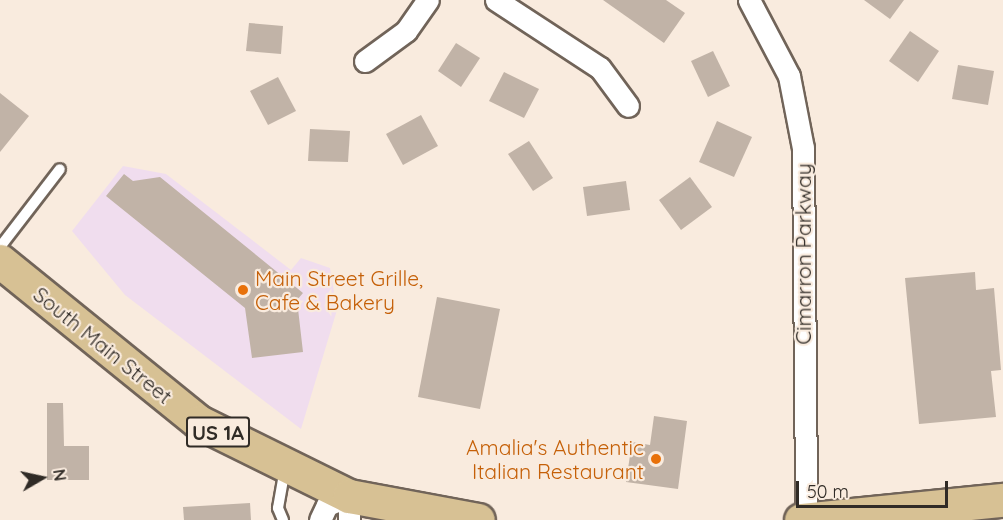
<!DOCTYPE html>
<style>
body{margin:0}
#map{position:relative;width:1003px;height:520px;overflow:hidden;background:#f9ebde;font-family:Quicksand,sans-serif}
div>[style]{position:absolute}
.commercial>*{inset:0;background:#f0ddee}
.building>*{inset:0;background:#c1b3a7}
.roads{filter:drop-shadow(2px 0 #716459) drop-shadow(-2px 0 #716459) drop-shadow(0 2px #716459) drop-shadow(0 -2px #716459)}
.lane>*{height:10px;margin:-5px;padding:0 5px;transform-origin:5px;border-radius:5px;background:#fff}
.street>*{height:21px;margin:-10.5px;padding:0 10.5px;transform-origin:10.5px;border-radius:10.5px;background:#fff}
.primary>*{height:33px;margin:-16.5px;padding:0 16.5px;transform-origin:16.5px;border-radius:16.5px;background:#d7c194}
.dots>*{width:16px;height:16px;translate:-50% -50%;box-sizing:border-box;border:3px solid #f9ebde;border-radius:50%}
span{translate:-50% -50%;white-space:nowrap;text-align:center;line-height:1.15;-webkit-text-stroke:4.5px #f9ebde;paint-order:stroke}
.shield-label span{padding:2px 4px;background:#f9ebde;border:2px solid;border-radius:4px;-webkit-text-stroke-width:0}
.shield-label{font-size:20px;color:#302b26;font-weight:700}
.street-label{font-size:21px;color:#302b26}
.food-label{font-size:21px;color:#c56008}
.left{translate:0 -50%;text-align:left}
.right{translate:-100% -50%;text-align:right}
.north{position:absolute;left:12px;top:448px;width:60px;height:60px;-webkit-text-stroke:4px #f9ebde;paint-order:stroke;rotate:81deg;font-size:16px;font-weight:700;line-height:24px;text-align:center;color:#302b26}
.north::after{content:'';display:block;margin:auto;width:21px;height:27px;background:#302b26;clip-path:polygon(50% 0,100% 100%,50% 72%,0 100%)}
.scale{position:absolute;left:796px;top:481px;width:152px;height:27px;box-sizing:border-box;border:3px solid #302b26;border-top:0;padding-left:8px;font-size:18px;line-height:21px;white-space:nowrap;color:#302b26;-webkit-text-stroke:4px #f9ebde;paint-order:stroke}
</style>
<div id="map">
<div class="commercial">
<i style="clip-path:polygon(123px 166px,166px 174px,291px 270px,301px 258px,330px 268px,337px 310px,301px 429px,125px 295px,72px 231px)"></i>
</div>
<div class="building">
<i style="clip-path:polygon(603px 0,666px 0,685px 13px,664px 43px)"></i>
<i style="clip-path:polygon(864px 0,904px 0,890px 19px)"></i>
<i style="clip-path:polygon(249px 23px,283px 26px,281px 54px,246px 51px)"></i>
<i style="clip-path:polygon(910px 31px,939px 51px,918px 82px,889px 61px)"></i>
<i style="clip-path:polygon(456px 43px,480px 58px,461px 87px,438px 71px)"></i>
<i style="clip-path:polygon(713px 51px,730px 86px,708px 97px,691px 61px)"></i>
<i style="clip-path:polygon(958px 65px,994px 71px,988px 105px,952px 99px)"></i>
<i style="clip-path:polygon(504px 72px,539px 89px,524px 118px,489px 101px)"></i>
<i style="clip-path:polygon(278px 77px,296px 111px,268px 125px,250px 91px)"></i>
<i style="clip-path:polygon(0 93px,29px 116px,0 152px)"></i>
<i style="clip-path:polygon(421px 115px,438px 146px,403px 165px,386px 134px)"></i>
<i style="clip-path:polygon(717px 121px,752px 137px,734px 177px,699px 162px)"></i>
<i style="clip-path:polygon(310px 129px,350px 131px,348px 162px,308px 161px)"></i>
<i style="clip-path:polygon(529px 141px,553px 178px,533px 191px,508px 154px)"></i>
<i style="clip-path:polygon(124px 174px,133px 181px,160px 177px,303px 293px,297px 300px,303px 352px,252px 358px,245px 308px,106px 196px)"></i>
<i style="clip-path:polygon(690px 177px,712px 207px,681px 230px,659px 200px)"></i>
<i style="clip-path:polygon(626px 181px,630px 210px,587px 216px,583px 187px)"></i>
<i style="clip-path:polygon(975px 272px,976px 290px,994px 288px,1001px 370px,991px 371px,996px 417px,919px 424px,905px 278px)"></i>
<i style="clip-path:polygon(437px 297px,500px 309px,480px 409px,418px 397px)"></i>
<i style="clip-path:polygon(47px 403px,63px 403px,64px 446px,89px 446px,89px 480px,47px 480px)"></i>
<i style="clip-path:polygon(654px 416px,687px 421px,678px 489px,626px 482px,632px 442px,650px 445px)"></i>
<i style="clip-path:polygon(250px 503px,251px 520px,184px 520px,183px 507px)"></i>
</div>
<div class="roads">
<div class="lane">
<i style="left:0;top:247px;width:98px;rotate:-52.4deg"></i>
<i style="left:283px;top:520px;width:13px;rotate:-113deg"></i>
<i style="left:278px;top:508px;width:40px;rotate:-80deg"></i>
</div>
<div class="street">
<i style="left:496px;top:0;width:124px;rotate:33.2deg"></i>
<i style="left:600px;top:68px;width:47px;rotate:53.6deg"></i>
<i style="left:749px;top:0;width:86px;rotate:62.2deg"></i>
<i style="left:789px;top:76px;width:73px;rotate:79deg"></i>
<i style="left:803px;top:148px;width:372px;rotate:89.5deg"></i>
<i style="left:365px;top:61px;width:51px;rotate:-36.2deg"></i>
<i style="left:406px;top:31px;width:38px;rotate:-55deg"></i>
<i style="left:320px;top:520px;width:17px;rotate:-65deg"></i>
<i style="left:327px;top:505px;width:24px;rotate:-22deg"></i>
<i style="left:349px;top:496px;width:24px;rotate:90deg"></i>
</div>
<div class="primary">
<i style="left:0;top:261px;width:256px;rotate:39deg"></i>
<i style="left:199px;top:422px;width:167px;rotate:26.3deg"></i>
<i style="left:349px;top:496px;width:131px;rotate:10.5deg"></i>
<i style="left:801px;top:520px;width:203px;rotate:-5.7deg"></i>
</div>
</div>
<div class="dots">
<i style="left:243px;top:290px;background:#e8710a"></i>
<i style="left:656px;top:459px;background:#e8710a"></i>
</div>
<div class="shield-label">
<span style="left:218px;top:432px">US 1A</span>
</div>
<div class="street-label">
<span style="left:803px;top:254px;rotate:-90deg">Cimarron Parkway</span>
<span style="left:103px;top:345px;rotate:39deg">South Main Street</span>
</div>
<div class="food-label">
<span class="left" style="left:255px;top:290px">Main Street Grille,<br>Cafe &amp; Bakery</span>
<span class="right" style="left:644px;top:459px">Amalia's Authentic<br>Italian Restaurant</span>
</div>
<div class="north">N</div>
<div class="scale">50 m</div>
</div>
